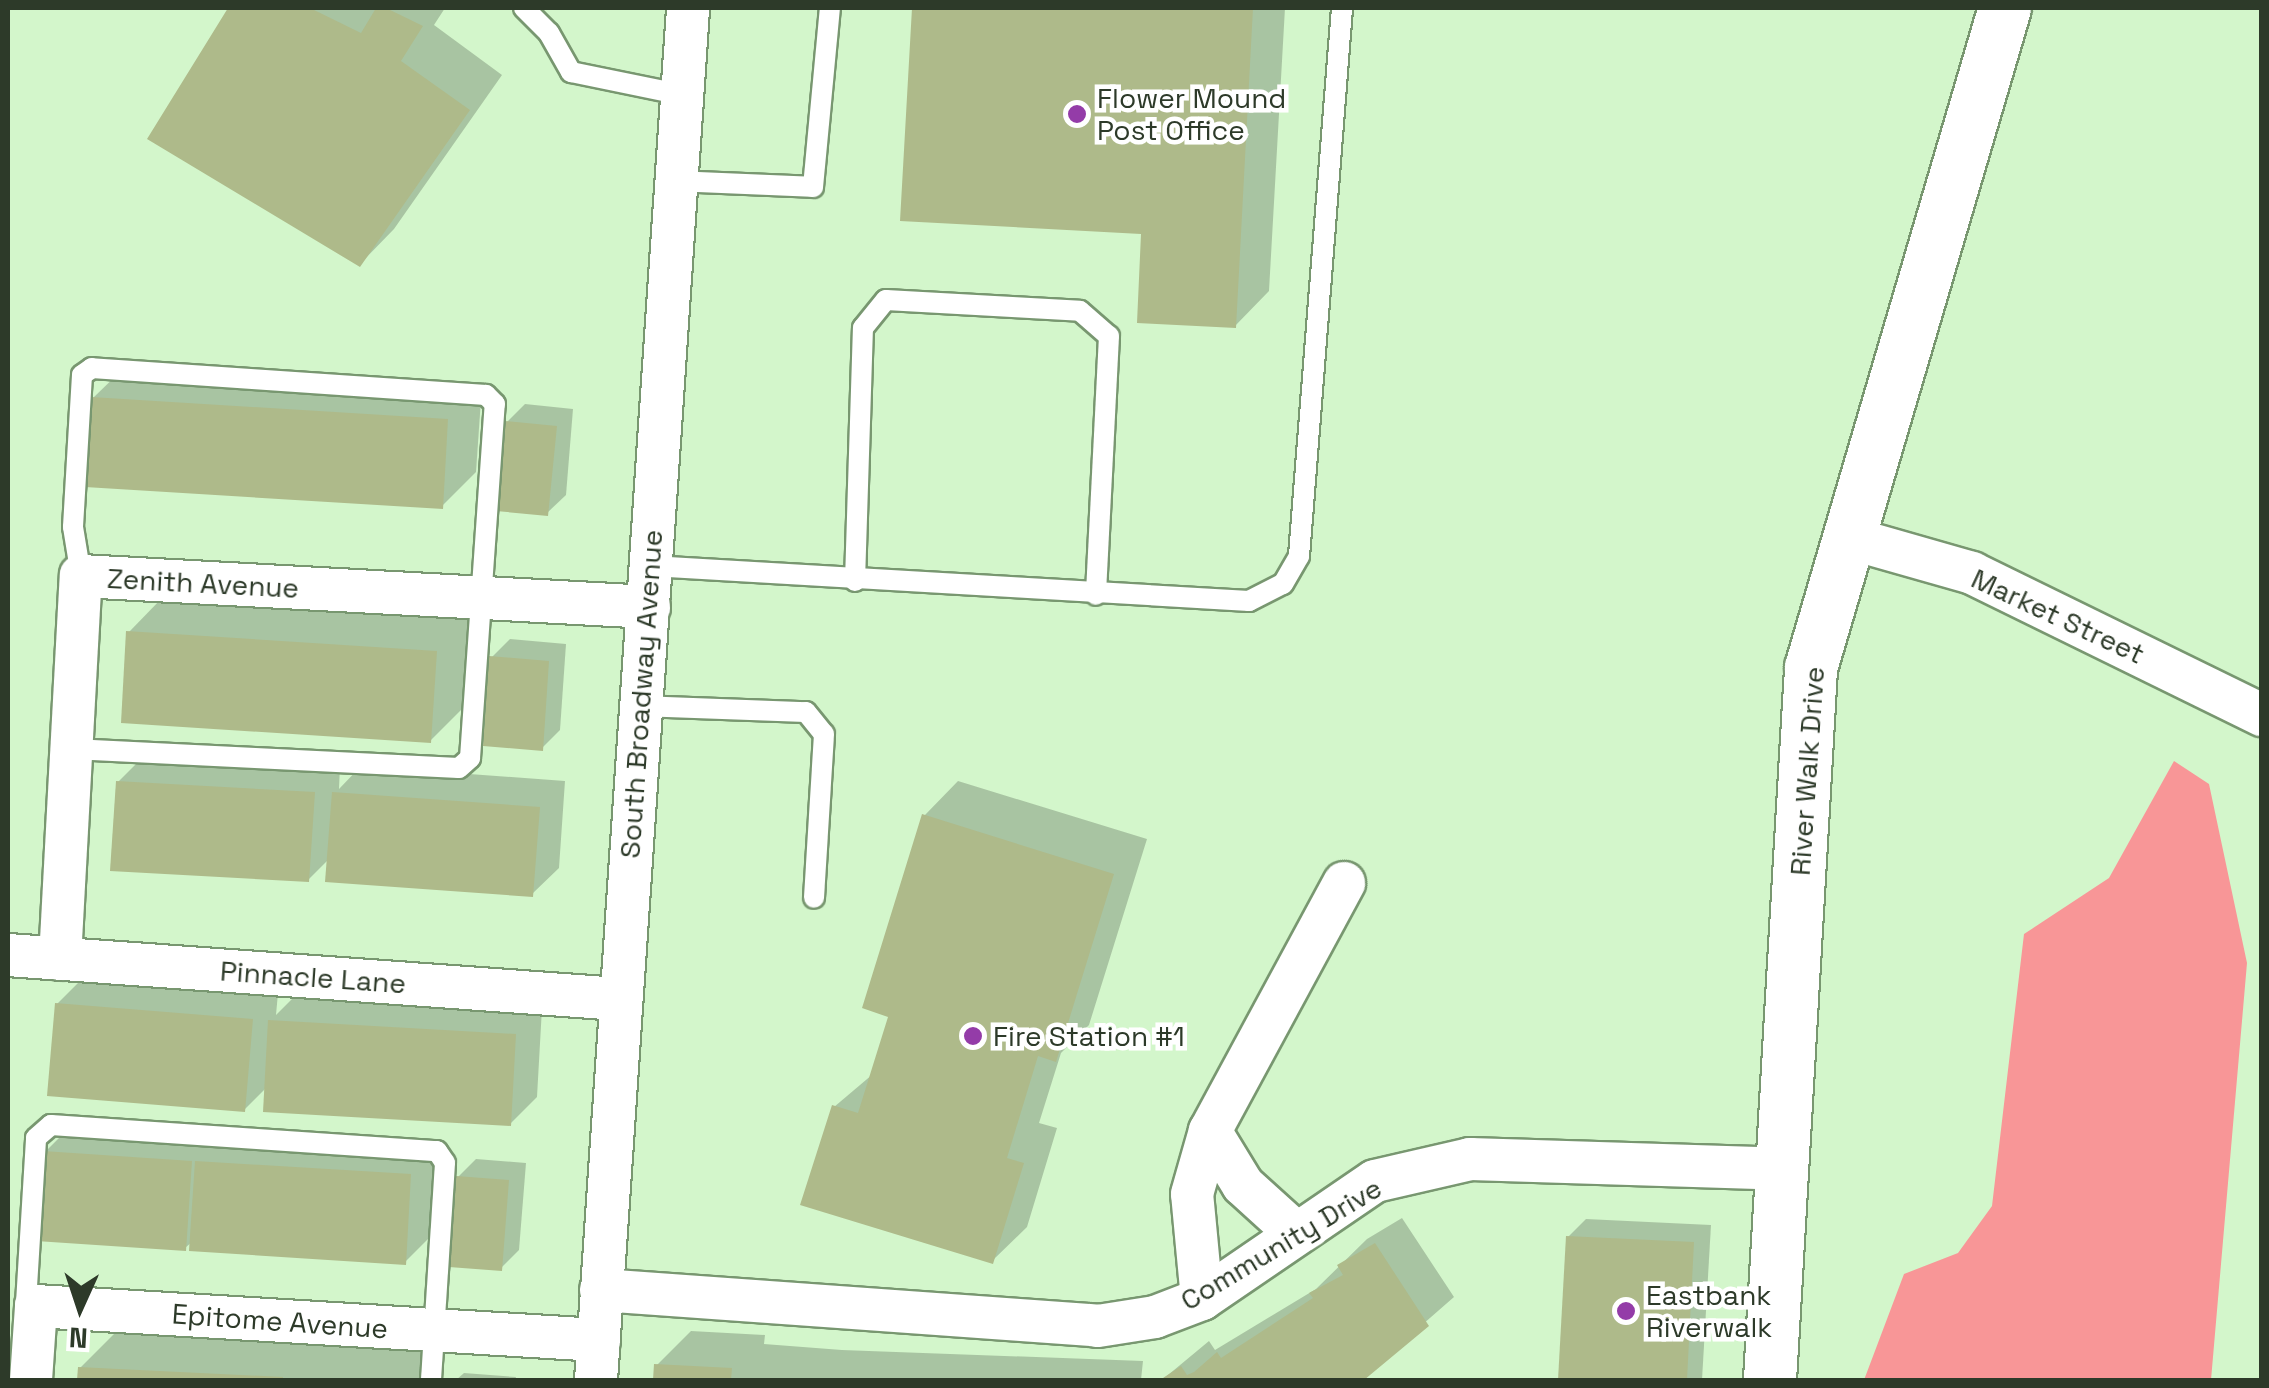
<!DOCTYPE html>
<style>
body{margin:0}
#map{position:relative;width:2269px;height:1388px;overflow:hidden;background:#d3f6cb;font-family:"Space Grotesk",sans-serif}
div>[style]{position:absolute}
.water>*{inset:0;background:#f89697}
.shadow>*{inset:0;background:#0003}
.building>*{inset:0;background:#aeba8a}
.roads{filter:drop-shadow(2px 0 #789770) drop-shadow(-2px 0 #789770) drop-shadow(0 2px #789770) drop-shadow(0 -2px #789770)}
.service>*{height:20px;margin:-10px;padding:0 10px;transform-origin:10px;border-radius:10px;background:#fff}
.minor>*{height:42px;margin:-21px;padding:0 21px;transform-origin:21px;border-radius:21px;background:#fff}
.tertiary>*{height:52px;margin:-26px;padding:0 26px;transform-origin:26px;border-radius:26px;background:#fff}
.dots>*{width:28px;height:28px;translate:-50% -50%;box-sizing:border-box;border:5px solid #fff;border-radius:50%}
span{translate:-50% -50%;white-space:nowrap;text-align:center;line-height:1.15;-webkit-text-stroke:9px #fff;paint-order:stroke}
.poi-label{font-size:28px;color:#2d3a29}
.left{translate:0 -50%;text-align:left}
.street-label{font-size:28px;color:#2d3a29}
.frame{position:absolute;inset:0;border:10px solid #2d3a29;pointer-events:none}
.north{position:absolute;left:30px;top:1258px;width:100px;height:100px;-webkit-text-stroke:8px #fff;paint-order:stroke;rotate:183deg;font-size:28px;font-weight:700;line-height:40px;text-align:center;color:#2d3a29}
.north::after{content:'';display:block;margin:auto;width:35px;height:45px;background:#2d3a29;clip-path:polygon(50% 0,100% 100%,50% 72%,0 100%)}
</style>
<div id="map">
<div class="water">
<i style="clip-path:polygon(2174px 761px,2209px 784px,2247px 963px,2211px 1380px,1864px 1380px,1904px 1274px,1958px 1253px,1992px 1206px,2024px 934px,2109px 878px)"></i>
</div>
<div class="shadow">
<i style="clip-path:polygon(231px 8px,445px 8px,434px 25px,502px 75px,394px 229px,360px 264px,150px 138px)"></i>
<i style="clip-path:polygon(915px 8px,1285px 8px,1269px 291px,1235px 326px,1144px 232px,903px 218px)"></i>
<i style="clip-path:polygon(128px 364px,482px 385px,476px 472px,442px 506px,93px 398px)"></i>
<i style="clip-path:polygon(525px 404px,573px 409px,566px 495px,547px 513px,507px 422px)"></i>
<i style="clip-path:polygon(163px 597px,471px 617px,465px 706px,430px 741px,129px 632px)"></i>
<i style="clip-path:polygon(510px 639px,566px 644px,560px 730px,542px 748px,492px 657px)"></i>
<i style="clip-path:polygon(145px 755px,340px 766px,339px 789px,361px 766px,565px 781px,559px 868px,532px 894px,330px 858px,308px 880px,118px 782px)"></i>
<i style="clip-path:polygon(958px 781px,1147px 839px,1089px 1025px,1061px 1053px,1039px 1123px,1057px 1128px,1027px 1227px,992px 1261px,834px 1107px,873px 1074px,891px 1015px,924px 816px)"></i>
<i style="clip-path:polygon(84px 977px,278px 993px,276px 1015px,297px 994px,542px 1008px,537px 1097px,510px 1124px,267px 1087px,244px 1110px,57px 1004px)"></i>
<i style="clip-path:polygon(72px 1125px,437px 1149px,432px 1235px,405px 1262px,193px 1241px,185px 1248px,45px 1152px)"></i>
<i style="clip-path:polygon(476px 1159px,526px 1163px,519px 1250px,501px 1268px,458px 1177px)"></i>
<i style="clip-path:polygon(1402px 1218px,1454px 1297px,1359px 1380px,1162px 1380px,1209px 1341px,1215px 1350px,1316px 1289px,1367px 1239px)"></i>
<i style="clip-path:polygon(1586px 1219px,1711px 1225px,1702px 1380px,1560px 1380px,1568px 1237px)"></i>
<i style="clip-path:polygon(691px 1331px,765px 1335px,764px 1344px,842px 1350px,1143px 1361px,1141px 1380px,656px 1380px,656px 1366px)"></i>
<i style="clip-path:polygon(115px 1333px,421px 1349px,419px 1380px,80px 1380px,80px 1368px)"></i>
<i style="clip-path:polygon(464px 1373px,516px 1377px,515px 1380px,456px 1380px)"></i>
</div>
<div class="building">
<i style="clip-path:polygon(228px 8px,310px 8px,361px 33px,376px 8px,386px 8px,423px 26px,401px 61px,470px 110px,360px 267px,147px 139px)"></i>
<i style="clip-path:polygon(912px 8px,1253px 8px,1236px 328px,1137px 323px,1141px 234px,900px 221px)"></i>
<i style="clip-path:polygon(91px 397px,448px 419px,443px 509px,85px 487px)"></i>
<i style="clip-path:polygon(505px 421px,557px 426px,548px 516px,496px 511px)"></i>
<i style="clip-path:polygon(126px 631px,437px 651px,431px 743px,121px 723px)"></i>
<i style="clip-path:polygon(489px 656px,549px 661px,543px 751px,483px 746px)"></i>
<i style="clip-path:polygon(116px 781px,315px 792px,309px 882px,110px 871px)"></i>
<i style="clip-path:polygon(332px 792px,540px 807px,533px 897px,325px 882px)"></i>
<i style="clip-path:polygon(922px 814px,1114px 874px,1056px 1062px,1038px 1056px,1007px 1158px,1024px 1163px,993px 1264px,800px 1205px,832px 1105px,858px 1113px,888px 1017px,862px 1008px)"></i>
<i style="clip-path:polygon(55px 1003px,253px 1019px,245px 1112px,47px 1096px)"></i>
<i style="clip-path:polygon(268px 1020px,516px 1034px,511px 1126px,263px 1112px)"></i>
<i style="clip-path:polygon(43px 1151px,192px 1161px,186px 1251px,36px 1241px)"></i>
<i style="clip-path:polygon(195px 1161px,411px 1174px,406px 1265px,189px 1251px)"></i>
<i style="clip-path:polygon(456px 1176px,509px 1180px,502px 1271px,449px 1267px)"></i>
<i style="clip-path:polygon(1566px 1236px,1694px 1242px,1687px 1380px,1558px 1380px)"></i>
<i style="clip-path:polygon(1375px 1243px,1429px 1326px,1364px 1380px,1160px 1380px,1181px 1366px,1187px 1375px,1194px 1372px,1217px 1352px,1221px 1358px,1313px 1298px,1309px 1293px,1343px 1275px,1337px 1265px)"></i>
<i style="clip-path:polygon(654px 1364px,732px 1368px,731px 1380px,653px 1380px)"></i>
<i style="clip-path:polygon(78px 1367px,283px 1377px,283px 1380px,77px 1380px)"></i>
</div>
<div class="roads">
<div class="service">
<i style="left:524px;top:8px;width:35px;rotate:45deg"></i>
<i style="left:549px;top:33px;width:45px;rotate:60.6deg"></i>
<i style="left:571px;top:72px;width:109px;rotate:11.6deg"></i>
<i style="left:672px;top:181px;width:141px;rotate:2.4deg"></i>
<i style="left:813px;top:187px;width:180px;rotate:-84.6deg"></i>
<i style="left:651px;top:566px;width:599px;rotate:3.35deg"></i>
<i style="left:1249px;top:601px;width:38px;rotate:-27deg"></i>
<i style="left:1283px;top:584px;width:32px;rotate:-60deg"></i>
<i style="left:1299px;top:556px;width:550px;rotate:-85.51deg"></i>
<i style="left:855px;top:581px;width:253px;rotate:-88.2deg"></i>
<i style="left:863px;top:328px;width:36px;rotate:-51deg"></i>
<i style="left:886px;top:300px;width:194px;rotate:3.2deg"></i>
<i style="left:1080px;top:311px;width:38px;rotate:41deg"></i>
<i style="left:1109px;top:336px;width:259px;rotate:92.9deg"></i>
<i style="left:639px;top:706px;width:167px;rotate:2.1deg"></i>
<i style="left:806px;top:712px;width:28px;rotate:51deg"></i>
<i style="left:824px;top:734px;width:164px;rotate:93.5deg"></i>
<i style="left:72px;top:749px;width:387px;rotate:2.8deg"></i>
<i style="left:459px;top:768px;width:15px;rotate:-42deg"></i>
<i style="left:470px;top:758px;width:355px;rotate:-86deg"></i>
<i style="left:495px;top:404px;width:13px;rotate:-135deg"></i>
<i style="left:486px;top:395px;width:395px;rotate:-176.1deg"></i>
<i style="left:92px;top:368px;width:12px;rotate:145deg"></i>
<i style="left:82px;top:375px;width:152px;rotate:93.4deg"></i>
<i style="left:73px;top:527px;width:50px;rotate:80.7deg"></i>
<i style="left:35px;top:1305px;width:9px;rotate:-167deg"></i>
<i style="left:26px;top:1303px;width:165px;rotate:-86.5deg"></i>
<i style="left:36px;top:1138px;width:20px;rotate:-41deg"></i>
<i style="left:51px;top:1125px;width:387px;rotate:3.9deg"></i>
<i style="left:437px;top:1151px;width:14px;rotate:56deg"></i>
<i style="left:445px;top:1163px;width:217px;rotate:93.7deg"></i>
</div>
<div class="minor">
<i style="left:1846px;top:537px;width:131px;rotate:15.9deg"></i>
<i style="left:1972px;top:573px;width:323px;rotate:26.1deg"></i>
<i style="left:8px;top:955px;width:613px;rotate:4.12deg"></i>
<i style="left:60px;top:959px;width:384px;rotate:-86.9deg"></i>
<i style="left:81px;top:576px;width:569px;rotate:3.12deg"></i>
<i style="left:1210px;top:1131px;width:63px;rotate:58.6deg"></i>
<i style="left:1243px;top:1185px;width:72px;rotate:42.2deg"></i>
<i style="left:601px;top:1290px;width:498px;rotate:4.1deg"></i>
<i style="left:1098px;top:1326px;width:58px;rotate:-9deg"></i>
<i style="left:1155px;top:1317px;width:50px;rotate:-21deg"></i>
<i style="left:1202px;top:1299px;width:209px;rotate:-34.3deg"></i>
<i style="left:1375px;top:1181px;width:98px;rotate:-13deg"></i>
<i style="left:1470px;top:1159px;width:312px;rotate:1.8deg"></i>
<i style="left:1202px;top:1299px;width:105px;rotate:-95.4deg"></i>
<i style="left:1192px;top:1194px;width:66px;rotate:-74.1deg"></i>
<i style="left:1210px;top:1131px;width:282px;rotate:-61.6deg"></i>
<i style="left:31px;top:1380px;width:74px;rotate:-86.1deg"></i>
<i style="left:36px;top:1306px;width:564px;rotate:3.46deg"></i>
<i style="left:596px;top:1380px;width:1375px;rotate:-86.16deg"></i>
</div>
<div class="tertiary">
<i style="left:1770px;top:1380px;width:713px;rotate:-86.7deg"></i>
<i style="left:1811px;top:668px;width:688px;rotate:-73.62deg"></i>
</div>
</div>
<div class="dots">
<i style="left:1077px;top:114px;background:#943ca8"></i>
<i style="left:973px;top:1036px;background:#943ca8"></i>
<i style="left:1626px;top:1311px;background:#943ca8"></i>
</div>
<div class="poi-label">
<span class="left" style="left:1097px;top:114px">Flower Mound<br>Post Office</span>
<span class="left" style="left:993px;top:1036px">Fire Station #1</span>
<span class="left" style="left:1646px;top:1311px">Eastbank<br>Riverwalk</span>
</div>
<div class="street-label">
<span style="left:203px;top:583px;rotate:3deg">Zenith Avenue</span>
<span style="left:2058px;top:616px;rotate:25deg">Market Street</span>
<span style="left:641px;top:694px;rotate:-86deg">South Broadway Avenue</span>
<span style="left:1807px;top:771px;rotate:-86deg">River Walk Drive</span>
<span style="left:313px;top:977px;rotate:4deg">Pinnacle Lane</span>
<span style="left:1281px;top:1244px;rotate:-31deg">Community Drive</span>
<span style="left:280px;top:1321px;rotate:4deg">Epitome Avenue</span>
</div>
<div class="frame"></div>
<div class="north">N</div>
</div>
